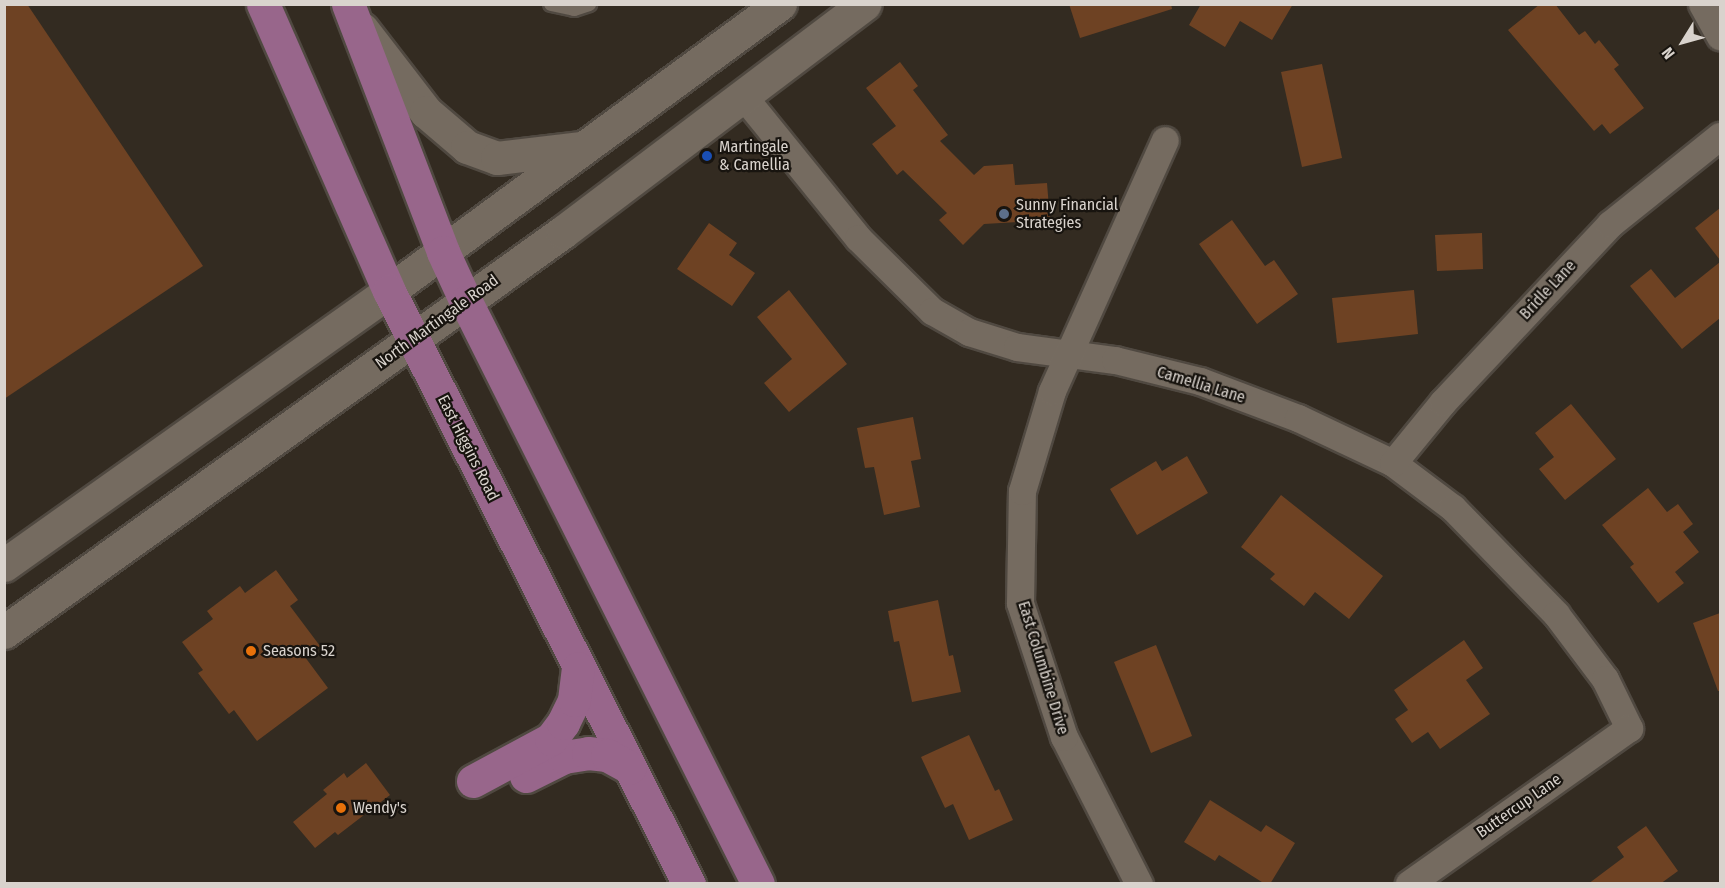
<!DOCTYPE html>
<style>
body{margin:0}
#map{position:relative;width:1725px;height:888px;overflow:hidden;background:#332b21;font-family:"Fira Sans Condensed",sans-serif}
div>[style]{position:absolute}
.building>*{inset:0;background:#6e4223}
.roads{filter:drop-shadow(2px 0 #504941) drop-shadow(-2px 0 #504941) drop-shadow(0 2px #504941) drop-shadow(0 -2px #504941)}
.service>*{height:14px;margin:-7px;padding:0 7px;transform-origin:7px;border-radius:7px;background:#756b60}
.minor>*{height:27px;margin:-13.5px;padding:0 13.5px;transform-origin:13.5px;border-radius:13.5px;background:#756b60}
.tertiary>*{height:33px;margin:-16.5px;padding:0 16.5px;transform-origin:16.5px;border-radius:16.5px;background:#756b60}
.primary>*{height:33px;margin:-16.5px;padding:0 16.5px;transform-origin:16.5px;border-radius:16.5px;background:#98668b}
.dots>*{width:16px;height:16px;translate:-50% -50%;box-sizing:border-box;border:3px solid #18140f;border-radius:50%}
span{translate:-50% -50%;white-space:nowrap;text-align:center;line-height:1.15;-webkit-text-stroke:4.5px #18140f;paint-order:stroke}
.poi-label{font-size:16px;color:#d9d3cd}
.left{translate:0 -50%;text-align:left}
.street-label{font-size:16px;color:#d9d3cd}
.frame{position:absolute;inset:0;border:6px solid #d9d3cd;pointer-events:none}
.north{position:absolute;left:1653px;top:12px;width:60px;height:60px;-webkit-text-stroke:4px #18140f;paint-order:stroke;rotate:233deg;font-size:16px;font-weight:700;line-height:24px;text-align:center;color:#d9d3cd}
.north::after{content:'';display:block;margin:auto;width:21px;height:27px;background:#d9d3cd;clip-path:polygon(50% 0,100% 100%,50% 72%,0 100%)}
</style>
<div id="map">
<div class="building">
<i style="clip-path:polygon(4px 4px,27px 4px,203px 266px,4px 399px)"></i>
<i style="clip-path:polygon(1069px 4px,1171px 4px,1172px 9px,1080px 38px)"></i>
<i style="clip-path:polygon(1201px 4px,1293px 4px,1272px 40px,1240px 21px,1225px 47px,1189px 25px)"></i>
<i style="clip-path:polygon(1540px 4px,1555px 4px,1579px 35px,1585px 31px,1595px 44px,1599px 40px,1619px 65px,1614px 69px,1644px 108px,1610px 134px,1602px 124px,1594px 131px,1508px 30px)"></i>
<i style="clip-path:polygon(900px 62px,918px 86px,913px 90px,948px 135px,940px 141px,974px 175px,984px 166px,1013px 164px,1015px 185px,1047px 183px,1050px 220px,984px 224px,963px 245px,939px 220px,947px 213px,903px 170px,897px 175px,872px 144px,896px 126px,866px 88px)"></i>
<i style="clip-path:polygon(1322px 64px,1342px 158px,1302px 167px,1281px 72px)"></i>
<i style="clip-path:polygon(1720px 208px,1720px 260px,1695px 228px)"></i>
<i style="clip-path:polygon(1232px 220px,1265px 266px,1274px 260px,1298px 294px,1257px 324px,1199px 244px)"></i>
<i style="clip-path:polygon(709px 223px,737px 243px,729px 255px,755px 273px,732px 306px,677px 269px)"></i>
<i style="clip-path:polygon(1482px 233px,1483px 269px,1437px 271px,1435px 235px)"></i>
<i style="clip-path:polygon(1720px 262px,1720px 318px,1682px 349px,1630px 286px,1651px 269px,1675px 298px)"></i>
<i style="clip-path:polygon(789px 290px,847px 364px,789px 412px,764px 383px,792px 359px,757px 317px)"></i>
<i style="clip-path:polygon(1414px 290px,1418px 334px,1337px 343px,1332px 298px)"></i>
<i style="clip-path:polygon(1571px 404px,1616px 459px,1565px 500px,1539px 469px,1554px 457px,1535px 433px)"></i>
<i style="clip-path:polygon(913px 417px,921px 459px,911px 461px,920px 507px,884px 515px,874px 467px,865px 468px,857px 428px)"></i>
<i style="clip-path:polygon(1187px 456px,1208px 493px,1137px 535px,1110px 489px,1156px 461px,1162px 471px)"></i>
<i style="clip-path:polygon(1648px 488px,1667px 512px,1678px 504px,1693px 524px,1683px 532px,1699px 552px,1675px 572px,1684px 583px,1658px 603px,1630px 567px,1634px 564px,1602px 525px)"></i>
<i style="clip-path:polygon(1281px 495px,1383px 576px,1349px 619px,1315px 592px,1304px 606px,1270px 579px,1275px 574px,1241px 547px)"></i>
<i style="clip-path:polygon(276px 570px,298px 600px,290px 606px,320px 646px,305px 657px,328px 688px,257px 741px,234px 710px,229px 714px,198px 673px,203px 670px,182px 642px,213px 619px,207px 611px,240px 586px,245px 593px)"></i>
<i style="clip-path:polygon(938px 600px,949px 656px,953px 655px,961px 692px,912px 702px,899px 641px,894px 642px,888px 611px)"></i>
<i style="clip-path:polygon(1720px 613px,1720px 691px,1718px 691px,1693px 623px)"></i>
<i style="clip-path:polygon(1464px 640px,1483px 668px,1466px 680px,1490px 714px,1440px 749px,1428px 732px,1412px 743px,1395px 719px,1408px 710px,1394px 690px)"></i>
<i style="clip-path:polygon(1156px 645px,1192px 736px,1151px 753px,1114px 662px)"></i>
<i style="clip-path:polygon(969px 735px,995px 791px,999px 789px,1013px 820px,969px 840px,953px 804px,945px 808px,921px 757px)"></i>
<i style="clip-path:polygon(366px 763px,390px 795px,338px 835px,335px 832px,315px 848px,293px 822px,327px 794px,323px 790px,344px 773px,347px 778px)"></i>
<i style="clip-path:polygon(1210px 800px,1261px 832px,1266px 825px,1295px 843px,1270px 884px,1265px 884px,1219px 855px,1215px 861px,1184px 842px)"></i>
<i style="clip-path:polygon(1646px 826px,1678px 871px,1660px 884px,1588px 884px,1624px 857px,1617px 847px)"></i>
</div>
<div class="roads">
<div class="service">
<i style="left:551px;top:4px;width:24px;rotate:12deg"></i>
<i style="left:574px;top:9px;width:16px;rotate:-18deg"></i>
</div>
<div class="minor">
<i style="left:1702px;top:4px;width:37px;rotate:61deg"></i>
<i style="left:744px;top:97px;width:181px;rotate:51deg"></i>
<i style="left:858px;top:238px;width:104px;rotate:44.6deg"></i>
<i style="left:932px;top:311px;width:43px;rotate:29.6deg"></i>
<i style="left:969px;top:332px;width:50px;rotate:17.4deg"></i>
<i style="left:1017px;top:347px;width:99px;rotate:7.6deg"></i>
<i style="left:1115px;top:360px;width:88px;rotate:13.9deg"></i>
<i style="left:1200px;top:381px;width:105px;rotate:20.7deg"></i>
<i style="left:1298px;top:418px;width:105px;rotate:25.3deg"></i>
<i style="left:1393px;top:463px;width:75px;rotate:36.9deg"></i>
<i style="left:1453px;top:508px;width:148px;rotate:45.8deg"></i>
<i style="left:1556px;top:614px;width:81px;rotate:53deg"></i>
<i style="left:1605px;top:679px;width:55px;rotate:63.9deg"></i>
<i style="left:1629px;top:728px;width:270px;rotate:144.7deg"></i>
<i style="left:1393px;top:463px;width:79px;rotate:-50.7deg"></i>
<i style="left:1443px;top:402px;width:244px;rotate:-46.8deg"></i>
<i style="left:1610px;top:224px;width:141px;rotate:-38.7deg"></i>
<i style="left:1139px;top:884px;width:165px;rotate:-117deg"></i>
<i style="left:1064px;top:737px;width:141px;rotate:-108.2deg"></i>
<i style="left:1020px;top:603px;width:112px;rotate:-89deg"></i>
<i style="left:1022px;top:491px;width:104px;rotate:-73.3deg"></i>
<i style="left:1052px;top:391px;width:275px;rotate:-65.8deg"></i>
</div>
<div class="tertiary">
<i style="left:362px;top:29px;width:105px;rotate:52.4deg"></i>
<i style="left:426px;top:112px;width:54px;rotate:40.5deg"></i>
<i style="left:467px;top:147px;width:32px;rotate:20deg"></i>
<i style="left:497px;top:158px;width:85px;rotate:-6.8deg"></i>
<i style="left:4px;top:565px;width:473px;rotate:-35.4deg"></i>
<i style="left:389px;top:291px;width:485px;rotate:-36.3deg"></i>
<i style="left:4px;top:632px;width:687px;rotate:-35.59deg"></i>
<i style="left:563px;top:232px;width:378px;rotate:-37.1deg"></i>
</div>
<div class="primary">
<i style="left:263px;top:4px;width:313px;rotate:66.3deg"></i>
<i style="left:389px;top:291px;width:665px;rotate:63.17deg"></i>
<i style="left:348px;top:4px;width:266px;rotate:69deg"></i>
<i style="left:443px;top:252px;width:55px;rotate:65.3deg"></i>
<i style="left:466px;top:302px;width:651px;rotate:63.36deg"></i>
<i style="left:526px;top:776px;width:42px;rotate:-26.6deg"></i>
<i style="left:564px;top:757px;width:24px;rotate:-9deg"></i>
<i style="left:588px;top:753px;width:19px;rotate:6deg"></i>
<i style="left:607px;top:755px;width:26px;rotate:29deg"></i>
<i style="left:473px;top:781px;width:89px;rotate:-28.3deg"></i>
<i style="left:551px;top:739px;width:20px;rotate:-53deg"></i>
<i style="left:563px;top:723px;width:25px;rotate:-64deg"></i>
<i style="left:574px;top:700px;width:32px;rotate:-83deg"></i>
</div>
</div>
<div class="dots">
<i style="left:707px;top:156px;background:#1a4fb4"></i>
<i style="left:1004px;top:214px;background:#5c6f8a"></i>
<i style="left:251px;top:651px;background:#e8710a"></i>
<i style="left:341px;top:808px;background:#e8710a"></i>
</div>
<div class="poi-label">
<span class="left" style="left:719px;top:156px">Martingale<br>&amp; Camellia</span>
<span class="left" style="left:1016px;top:214px">Sunny Financial<br>Strategies</span>
<span class="left" style="left:263px;top:651px">Seasons 52</span>
<span class="left" style="left:353px;top:808px">Wendy's</span>
</div>
<div class="street-label">
<span style="left:1548px;top:290px;rotate:-47deg">Bridle Lane</span>
<span style="left:437px;top:322px;rotate:-36deg">North Martingale Road</span>
<span style="left:1201px;top:385px;rotate:17deg">Camellia Lane</span>
<span style="left:468px;top:448px;rotate:63deg">East Higgins Road</span>
<span style="left:1043px;top:668px;rotate:73deg">East Columbine Drive</span>
<span style="left:1519px;top:806px;rotate:-35deg">Buttercup Lane</span>
</div>
<div class="frame"></div>
<div class="north">N</div>
</div>
